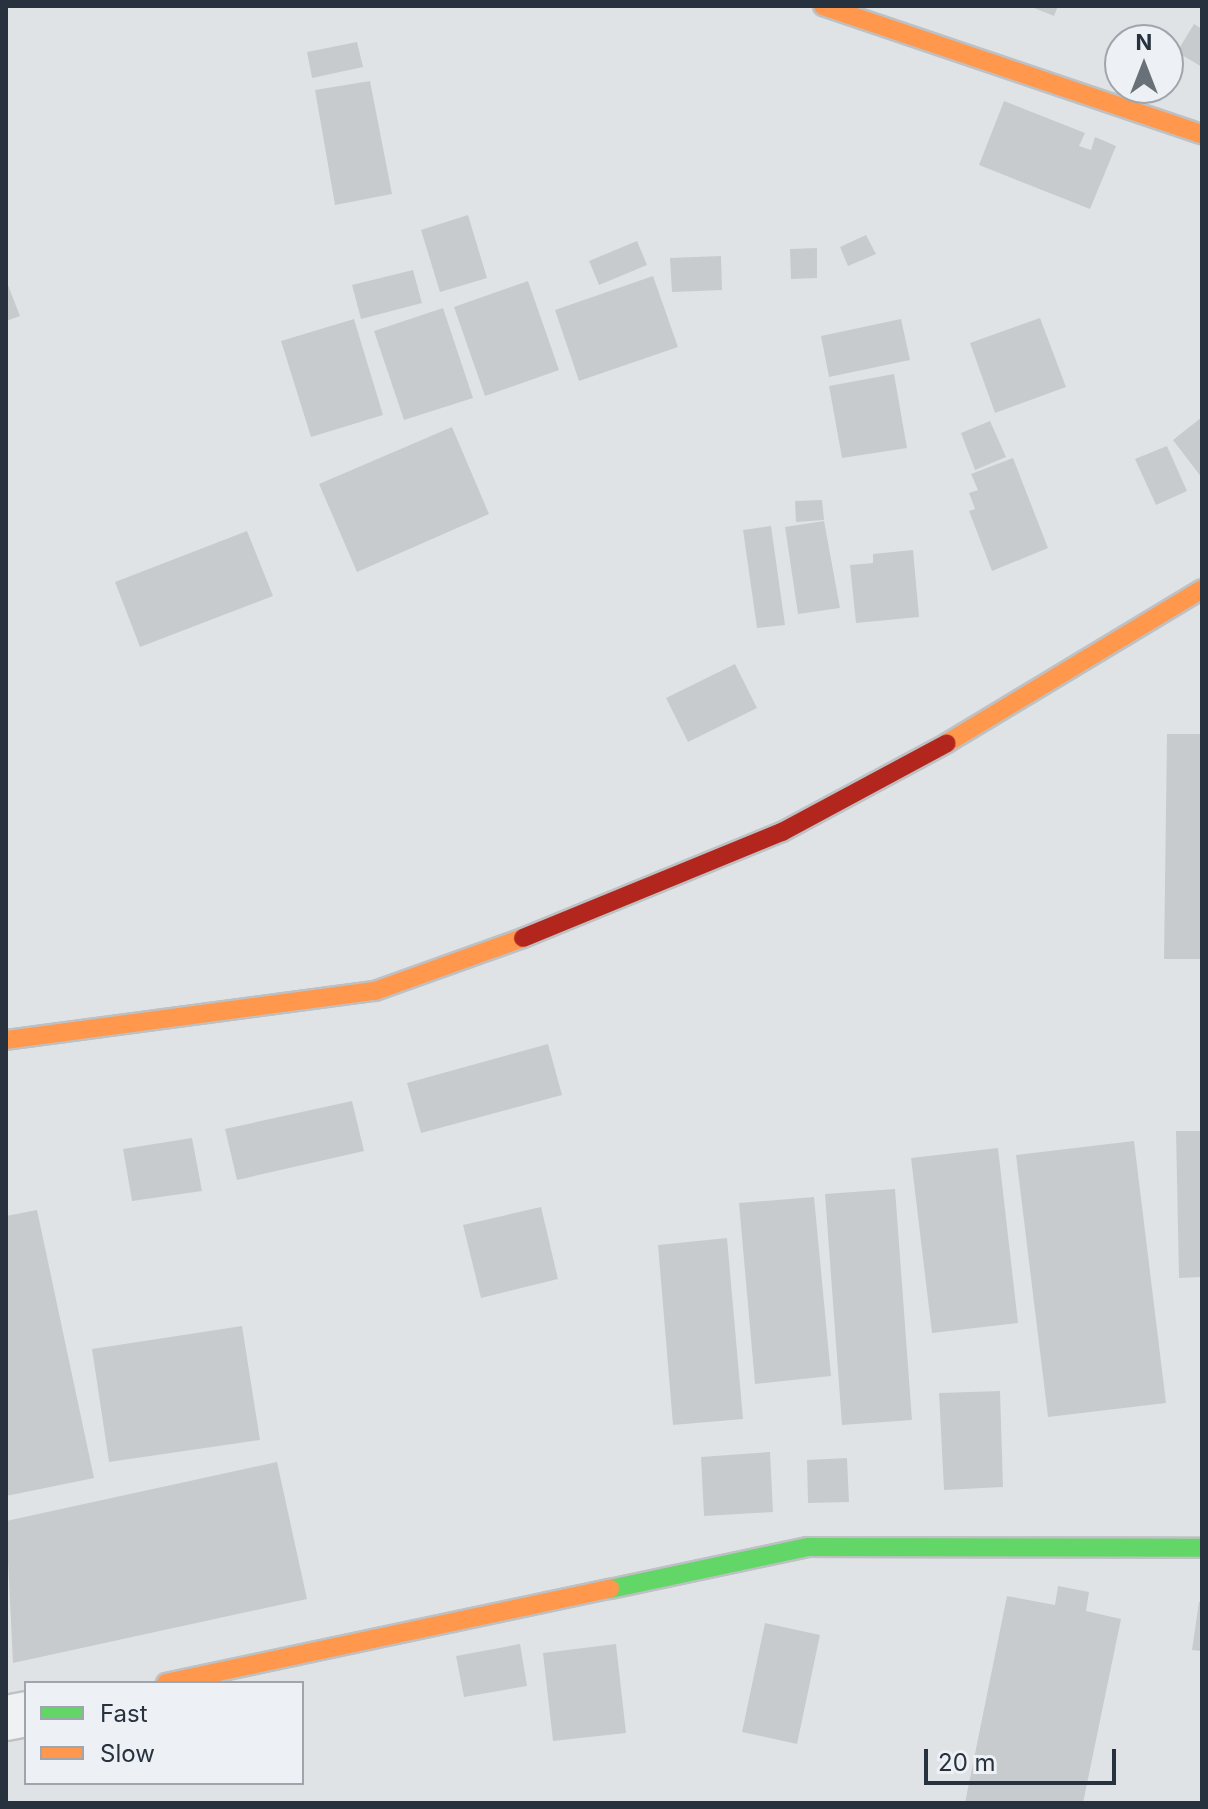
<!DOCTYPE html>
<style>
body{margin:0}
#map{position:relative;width:1208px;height:1809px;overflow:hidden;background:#e0e3e5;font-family:Inter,sans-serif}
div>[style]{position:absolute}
.building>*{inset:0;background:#c8cbcd}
.roads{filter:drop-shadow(2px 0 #bec1c3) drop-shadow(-2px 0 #bec1c3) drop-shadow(0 2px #bec1c3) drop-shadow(0 -2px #bec1c3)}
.street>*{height:44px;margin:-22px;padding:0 22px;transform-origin:22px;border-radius:22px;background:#eff1f2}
.fast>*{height:18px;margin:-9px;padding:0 9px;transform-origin:9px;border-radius:9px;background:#63d668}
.slow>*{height:18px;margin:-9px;padding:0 9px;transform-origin:9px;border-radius:9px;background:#ff974d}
.jam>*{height:18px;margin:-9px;padding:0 9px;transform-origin:9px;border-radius:9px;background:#b3261e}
span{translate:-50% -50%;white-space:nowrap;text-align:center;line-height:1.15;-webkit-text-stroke:8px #edf1f5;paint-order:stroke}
.frame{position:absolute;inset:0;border:8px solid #27323e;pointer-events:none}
.legend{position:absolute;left:24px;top:1681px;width:280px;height:104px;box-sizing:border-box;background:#edf1f5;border:2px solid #9ea5ac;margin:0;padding:10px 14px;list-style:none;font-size:24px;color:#27323e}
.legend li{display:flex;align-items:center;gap:16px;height:40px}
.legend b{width:40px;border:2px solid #9ea5ac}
.north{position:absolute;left:1104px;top:24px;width:80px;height:80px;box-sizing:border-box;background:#edf1f5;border:2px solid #9ea5ac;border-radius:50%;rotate:0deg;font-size:22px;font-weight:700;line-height:32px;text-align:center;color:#27323e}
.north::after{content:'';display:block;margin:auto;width:28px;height:36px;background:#687078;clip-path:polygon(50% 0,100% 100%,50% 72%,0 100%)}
.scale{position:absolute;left:924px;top:1749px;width:192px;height:36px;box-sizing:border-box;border:4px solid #27323e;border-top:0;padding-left:10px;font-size:24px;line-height:28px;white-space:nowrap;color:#27323e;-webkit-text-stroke:6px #edf1f5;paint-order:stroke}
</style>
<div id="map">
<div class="building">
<i style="clip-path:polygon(1029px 6px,1058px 6px,1054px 16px)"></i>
<i style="clip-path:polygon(1194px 24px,1202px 29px,1202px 67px,1177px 52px)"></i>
<i style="clip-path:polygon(357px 42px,363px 67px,312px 78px,307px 52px)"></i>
<i style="clip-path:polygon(370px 81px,392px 194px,335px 205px,315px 90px)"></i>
<i style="clip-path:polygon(1004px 101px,1085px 133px,1079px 146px,1091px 150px,1095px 137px,1116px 146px,1090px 209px,979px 165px)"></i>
<i style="clip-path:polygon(468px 215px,487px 278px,440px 292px,421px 230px)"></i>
<i style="clip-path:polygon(866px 235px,876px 254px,848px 266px,840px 247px)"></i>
<i style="clip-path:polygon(637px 241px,647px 265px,599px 285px,589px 261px)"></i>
<i style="clip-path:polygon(817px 248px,817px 278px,791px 279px,790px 249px)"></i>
<i style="clip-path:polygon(721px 256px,722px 290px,672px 292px,670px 258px)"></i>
<i style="clip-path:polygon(413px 270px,422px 303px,361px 319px,352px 285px)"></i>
<i style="clip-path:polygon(653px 276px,678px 347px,579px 381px,555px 310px)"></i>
<i style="clip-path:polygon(6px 280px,20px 316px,6px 321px)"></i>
<i style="clip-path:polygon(528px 281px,559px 370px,485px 396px,454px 307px)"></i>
<i style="clip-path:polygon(443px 308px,473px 398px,404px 420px,374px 331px)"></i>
<i style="clip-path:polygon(1040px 318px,1066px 387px,995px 413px,970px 343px)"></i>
<i style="clip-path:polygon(354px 319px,383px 415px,311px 437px,281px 341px)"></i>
<i style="clip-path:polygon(901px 319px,910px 360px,829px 377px,821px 336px)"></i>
<i style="clip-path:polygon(894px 374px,907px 448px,842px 458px,829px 386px)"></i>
<i style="clip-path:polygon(1202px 417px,1202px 478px,1173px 440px)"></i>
<i style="clip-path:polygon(990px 421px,1006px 457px,975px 470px,961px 433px)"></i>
<i style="clip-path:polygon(452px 427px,489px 514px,357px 572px,319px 484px)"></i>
<i style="clip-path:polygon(1167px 446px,1187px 491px,1156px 505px,1135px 459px)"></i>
<i style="clip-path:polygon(1013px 458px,1048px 548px,992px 571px,969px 511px,975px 509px,969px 493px,978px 490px,971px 474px)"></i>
<i style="clip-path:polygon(822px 500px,824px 520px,796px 522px,795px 501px)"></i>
<i style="clip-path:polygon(824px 521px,840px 608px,798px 614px,785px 527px)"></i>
<i style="clip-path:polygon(771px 526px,785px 625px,757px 628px,743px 530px)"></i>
<i style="clip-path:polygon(247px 531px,273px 596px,140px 647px,115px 582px)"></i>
<i style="clip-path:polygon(913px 550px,919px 617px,856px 623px,850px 565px,873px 563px,873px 554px)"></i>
<i style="clip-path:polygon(735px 664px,757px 708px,688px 742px,666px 698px)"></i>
<i style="clip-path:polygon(1167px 734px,1202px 734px,1202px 959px,1164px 959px)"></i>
<i style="clip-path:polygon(548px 1044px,562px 1095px,421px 1133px,407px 1083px)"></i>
<i style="clip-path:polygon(352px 1101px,364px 1151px,237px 1180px,225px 1129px)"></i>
<i style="clip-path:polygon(1176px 1131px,1202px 1131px,1202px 1277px,1179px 1278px)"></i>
<i style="clip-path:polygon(192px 1138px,202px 1191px,132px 1201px,123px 1149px)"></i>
<i style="clip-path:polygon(1134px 1141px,1166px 1403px,1048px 1417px,1016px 1155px)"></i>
<i style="clip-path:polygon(998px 1148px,1018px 1323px,932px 1333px,911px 1158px)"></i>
<i style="clip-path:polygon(895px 1189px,912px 1420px,842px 1425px,825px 1194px)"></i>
<i style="clip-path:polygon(814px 1197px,831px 1376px,755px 1384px,739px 1203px)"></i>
<i style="clip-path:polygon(541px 1207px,558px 1279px,481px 1298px,463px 1225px)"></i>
<i style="clip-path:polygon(37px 1210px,94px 1478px,6px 1496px,6px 1216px)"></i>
<i style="clip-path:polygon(727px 1238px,743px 1419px,673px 1425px,658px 1245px)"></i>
<i style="clip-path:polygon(242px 1326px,260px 1440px,109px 1462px,92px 1349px)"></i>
<i style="clip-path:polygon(1000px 1391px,1003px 1487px,944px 1490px,939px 1393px)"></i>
<i style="clip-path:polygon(770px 1452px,773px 1512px,704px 1516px,701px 1457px)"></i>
<i style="clip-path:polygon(847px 1458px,849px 1502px,808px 1503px,807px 1460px)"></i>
<i style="clip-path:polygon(277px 1462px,307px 1599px,13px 1663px,6px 1521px)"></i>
<i style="clip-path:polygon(1058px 1586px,1089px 1592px,1086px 1611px,1121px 1619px,1083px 1803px,965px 1803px,1007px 1596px,1055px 1605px)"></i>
<i style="clip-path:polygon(1199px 1602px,1202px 1602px,1202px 1651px,1192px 1650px)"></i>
<i style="clip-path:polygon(765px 1623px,820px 1635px,797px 1744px,742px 1732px)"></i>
<i style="clip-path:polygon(520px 1644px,527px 1686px,464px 1697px,456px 1656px)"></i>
<i style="clip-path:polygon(616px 1644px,626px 1733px,553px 1741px,543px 1653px)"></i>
</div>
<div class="roads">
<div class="street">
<i style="left:6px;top:1718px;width:20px;rotate:-11deg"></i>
</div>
<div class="fast">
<i style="left:610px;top:1589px;width:201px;rotate:-12deg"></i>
<i style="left:807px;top:1547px;width:395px;rotate:0.1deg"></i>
</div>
<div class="slow">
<i style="left:823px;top:6px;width:400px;rotate:18.7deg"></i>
<i style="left:947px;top:743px;width:298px;rotate:-31.1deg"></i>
<i style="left:6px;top:1040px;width:372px;rotate:-7.6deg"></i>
<i style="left:375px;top:991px;width:157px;rotate:-19.7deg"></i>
<i style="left:166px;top:1683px;width:454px;rotate:-12deg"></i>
</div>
<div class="jam">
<i style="left:523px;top:938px;width:280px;rotate:-22.3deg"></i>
<i style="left:782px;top:832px;width:187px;rotate:-28.3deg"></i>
</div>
</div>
<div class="frame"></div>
<ul class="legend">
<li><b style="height:10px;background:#63d668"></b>Fast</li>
<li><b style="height:10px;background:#ff974d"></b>Slow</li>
</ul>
<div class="north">N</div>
<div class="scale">20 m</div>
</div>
